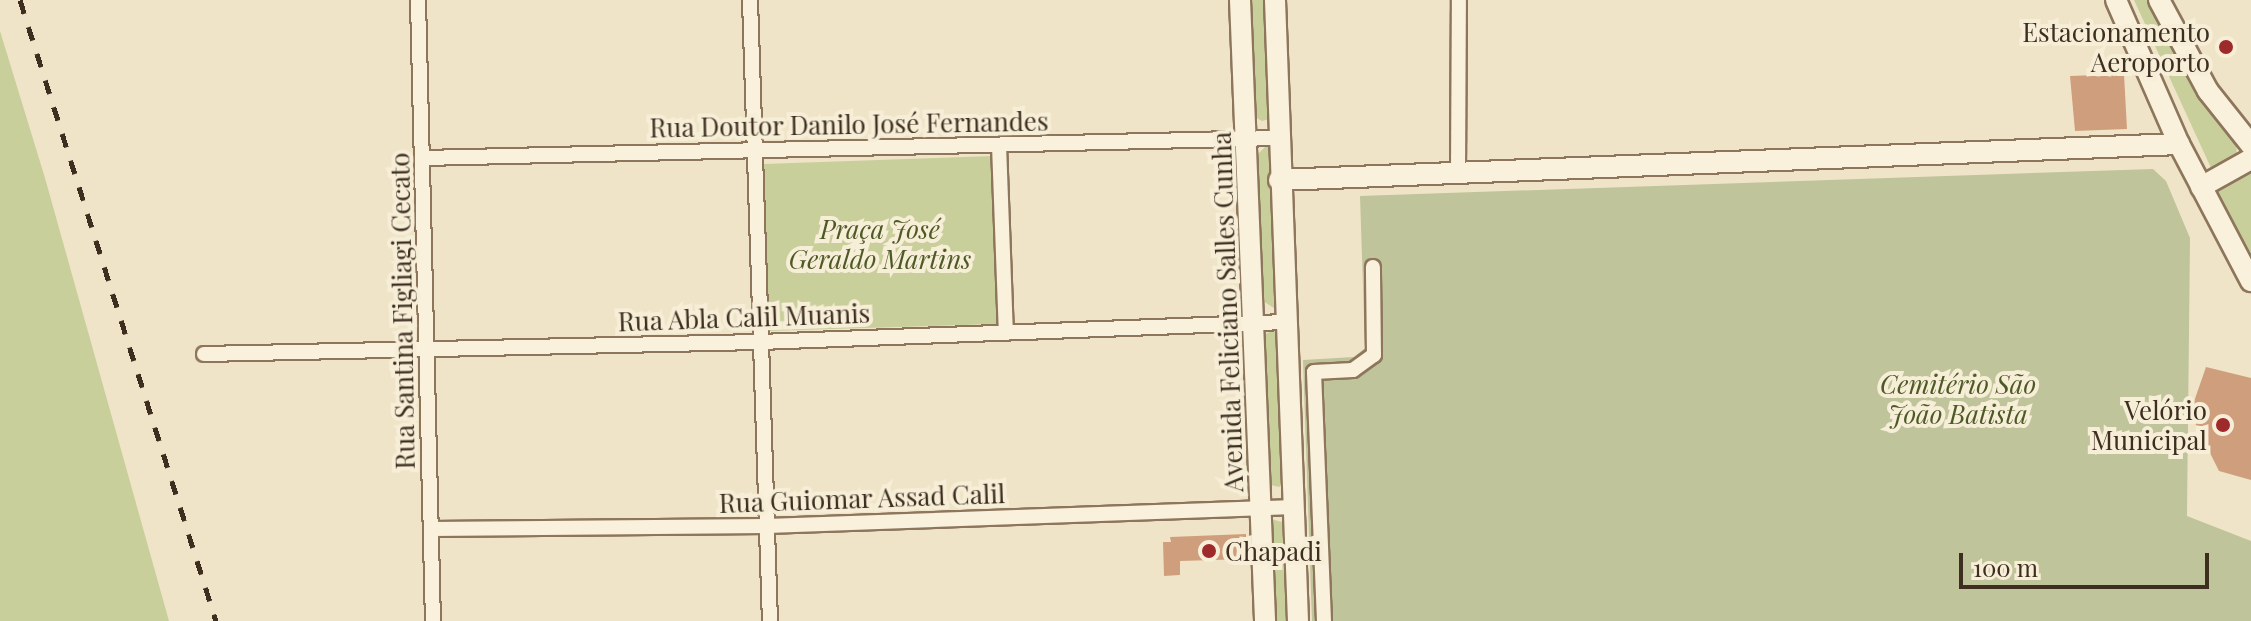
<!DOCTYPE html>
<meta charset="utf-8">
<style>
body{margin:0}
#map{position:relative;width:2251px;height:621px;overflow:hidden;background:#f0e4c8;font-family:"Playfair Display",serif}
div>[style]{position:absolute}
.green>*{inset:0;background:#c9cf9b}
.cemetery>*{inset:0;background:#bfc49a}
.building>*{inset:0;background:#cf9f7d}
.roads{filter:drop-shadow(2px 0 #8d765c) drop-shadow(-2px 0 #8d765c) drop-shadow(0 2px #8d765c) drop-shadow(0 -2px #8d765c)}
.street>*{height:14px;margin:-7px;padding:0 7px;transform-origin:7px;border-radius:7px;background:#faf1dc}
.secondary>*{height:20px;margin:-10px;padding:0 10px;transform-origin:10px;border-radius:10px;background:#faf1dc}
.rail>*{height:5px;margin-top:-2.5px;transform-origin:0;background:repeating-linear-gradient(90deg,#3d2e20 0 14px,transparent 0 28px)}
.dots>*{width:22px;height:22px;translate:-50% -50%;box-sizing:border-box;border:4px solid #f7eed8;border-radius:50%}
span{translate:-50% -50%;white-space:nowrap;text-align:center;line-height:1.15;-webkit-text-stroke:8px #f7eed8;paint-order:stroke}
.poi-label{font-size:26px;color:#3d2e20}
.right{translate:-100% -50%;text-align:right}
.left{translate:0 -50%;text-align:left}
.street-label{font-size:26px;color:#3d2e20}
.park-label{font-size:26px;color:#4d5a26;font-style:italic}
.scale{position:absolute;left:1959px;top:553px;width:250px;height:36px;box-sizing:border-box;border:4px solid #3d2e20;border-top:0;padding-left:10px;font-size:24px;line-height:28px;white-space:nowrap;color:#3d2e20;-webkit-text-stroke:6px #f7eed8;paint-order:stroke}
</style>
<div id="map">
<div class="green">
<i style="clip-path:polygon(1251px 0,1267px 0,1271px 110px,1269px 119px,1262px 121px,1255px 117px)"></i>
<i style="clip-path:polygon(2134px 0,2149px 0,2178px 57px,2236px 139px,2237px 158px,2221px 169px,2211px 168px)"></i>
<i style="clip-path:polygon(0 31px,45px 178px,169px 621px,0 621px)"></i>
<i style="clip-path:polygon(1266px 146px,1272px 149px,1274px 308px,1263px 301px,1257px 155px)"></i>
<i style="clip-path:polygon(992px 156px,997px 324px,768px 331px,764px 164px)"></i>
<i style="clip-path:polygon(2251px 170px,2251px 262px,2212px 190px)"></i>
<i style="clip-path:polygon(1273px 330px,1279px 335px,1283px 483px,1279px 487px,1267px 484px,1264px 335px)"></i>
<i style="clip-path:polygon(1271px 519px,1282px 522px,1286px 621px,1271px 621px)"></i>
</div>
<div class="cemetery">
<i style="clip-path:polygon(2153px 169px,2166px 181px,2190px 238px,2187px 516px,2251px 541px,2251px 621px,1312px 621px,1303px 360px,1354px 357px,1365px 348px,1360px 196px)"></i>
</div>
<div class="building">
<i style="clip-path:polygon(2124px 74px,2127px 129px,2075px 131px,2070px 76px)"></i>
<i style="clip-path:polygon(2206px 367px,2251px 378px,2251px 480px,2219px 471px,2190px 413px)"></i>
<i style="clip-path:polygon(1246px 534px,1247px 559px,1180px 561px,1180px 575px,1164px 576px,1163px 542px,1171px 542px,1170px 537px)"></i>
</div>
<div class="roads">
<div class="street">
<i style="left:418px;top:0;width:621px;rotate:88.62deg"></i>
<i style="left:750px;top:0;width:621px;rotate:88.16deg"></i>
<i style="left:999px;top:145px;width:188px;rotate:87.9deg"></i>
<i style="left:423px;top:158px;width:854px;rotate:-1.34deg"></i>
<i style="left:1458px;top:173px;width:173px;rotate:-89.7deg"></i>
<i style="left:204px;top:354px;width:556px;rotate:-1.24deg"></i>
<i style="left:760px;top:342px;width:526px;rotate:-2.18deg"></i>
<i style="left:431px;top:529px;width:336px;rotate:-0.5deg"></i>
<i style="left:767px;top:526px;width:528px;rotate:-2.06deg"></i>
<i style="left:1324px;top:621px;width:249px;rotate:-92.3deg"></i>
<i style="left:1314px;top:372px;width:39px;rotate:-3deg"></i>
<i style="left:1353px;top:370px;width:26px;rotate:-36deg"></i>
<i style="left:1374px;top:355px;width:88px;rotate:-90.7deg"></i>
</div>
<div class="secondary">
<i style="left:1240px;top:0;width:622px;rotate:87.69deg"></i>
<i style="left:1275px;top:0;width:621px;rotate:87.88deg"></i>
<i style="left:2116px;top:0;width:157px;rotate:66.4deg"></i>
<i style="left:2179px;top:144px;width:155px;rotate:62.3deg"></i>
<i style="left:2159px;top:0;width:103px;rotate:61.7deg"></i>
<i style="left:2208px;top:91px;width:69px;rotate:51.5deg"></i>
<i style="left:1279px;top:180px;width:901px;rotate:-2.29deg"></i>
<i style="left:2201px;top:187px;width:57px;rotate:-29.2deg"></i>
</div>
</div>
<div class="rail">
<i style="left:20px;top:0;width:651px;rotate:72.48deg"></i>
</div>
<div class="dots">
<i style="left:2226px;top:47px;background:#9e2a2b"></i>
<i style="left:2223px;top:425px;background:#9e2a2b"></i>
<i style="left:1209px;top:551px;background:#9e2a2b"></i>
</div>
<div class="poi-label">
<span class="right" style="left:2210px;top:47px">Estacionamento<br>Aeroporto</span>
<span class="right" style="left:2207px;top:425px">Velório<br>Municipal</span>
<span class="left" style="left:1225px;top:551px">Chapadi</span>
</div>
<div class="street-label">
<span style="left:849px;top:124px;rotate:-1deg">Rua Doutor Danilo José Fernandes</span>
<span style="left:402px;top:311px;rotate:-91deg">Rua Santina Figliagi Cecato</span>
<span style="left:1227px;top:312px;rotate:-92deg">Avenida Feliciano Salles Cunha</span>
<span style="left:744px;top:317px;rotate:-2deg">Rua Abla Calil Muanis</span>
<span style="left:862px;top:498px;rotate:-2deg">Rua Guiomar Assad Calil</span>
</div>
<div class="park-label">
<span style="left:880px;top:244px">Praça José<br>Geraldo Martins</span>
<span style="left:1958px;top:399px">Cemitério São<br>João Batista</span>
</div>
<div class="scale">100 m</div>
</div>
